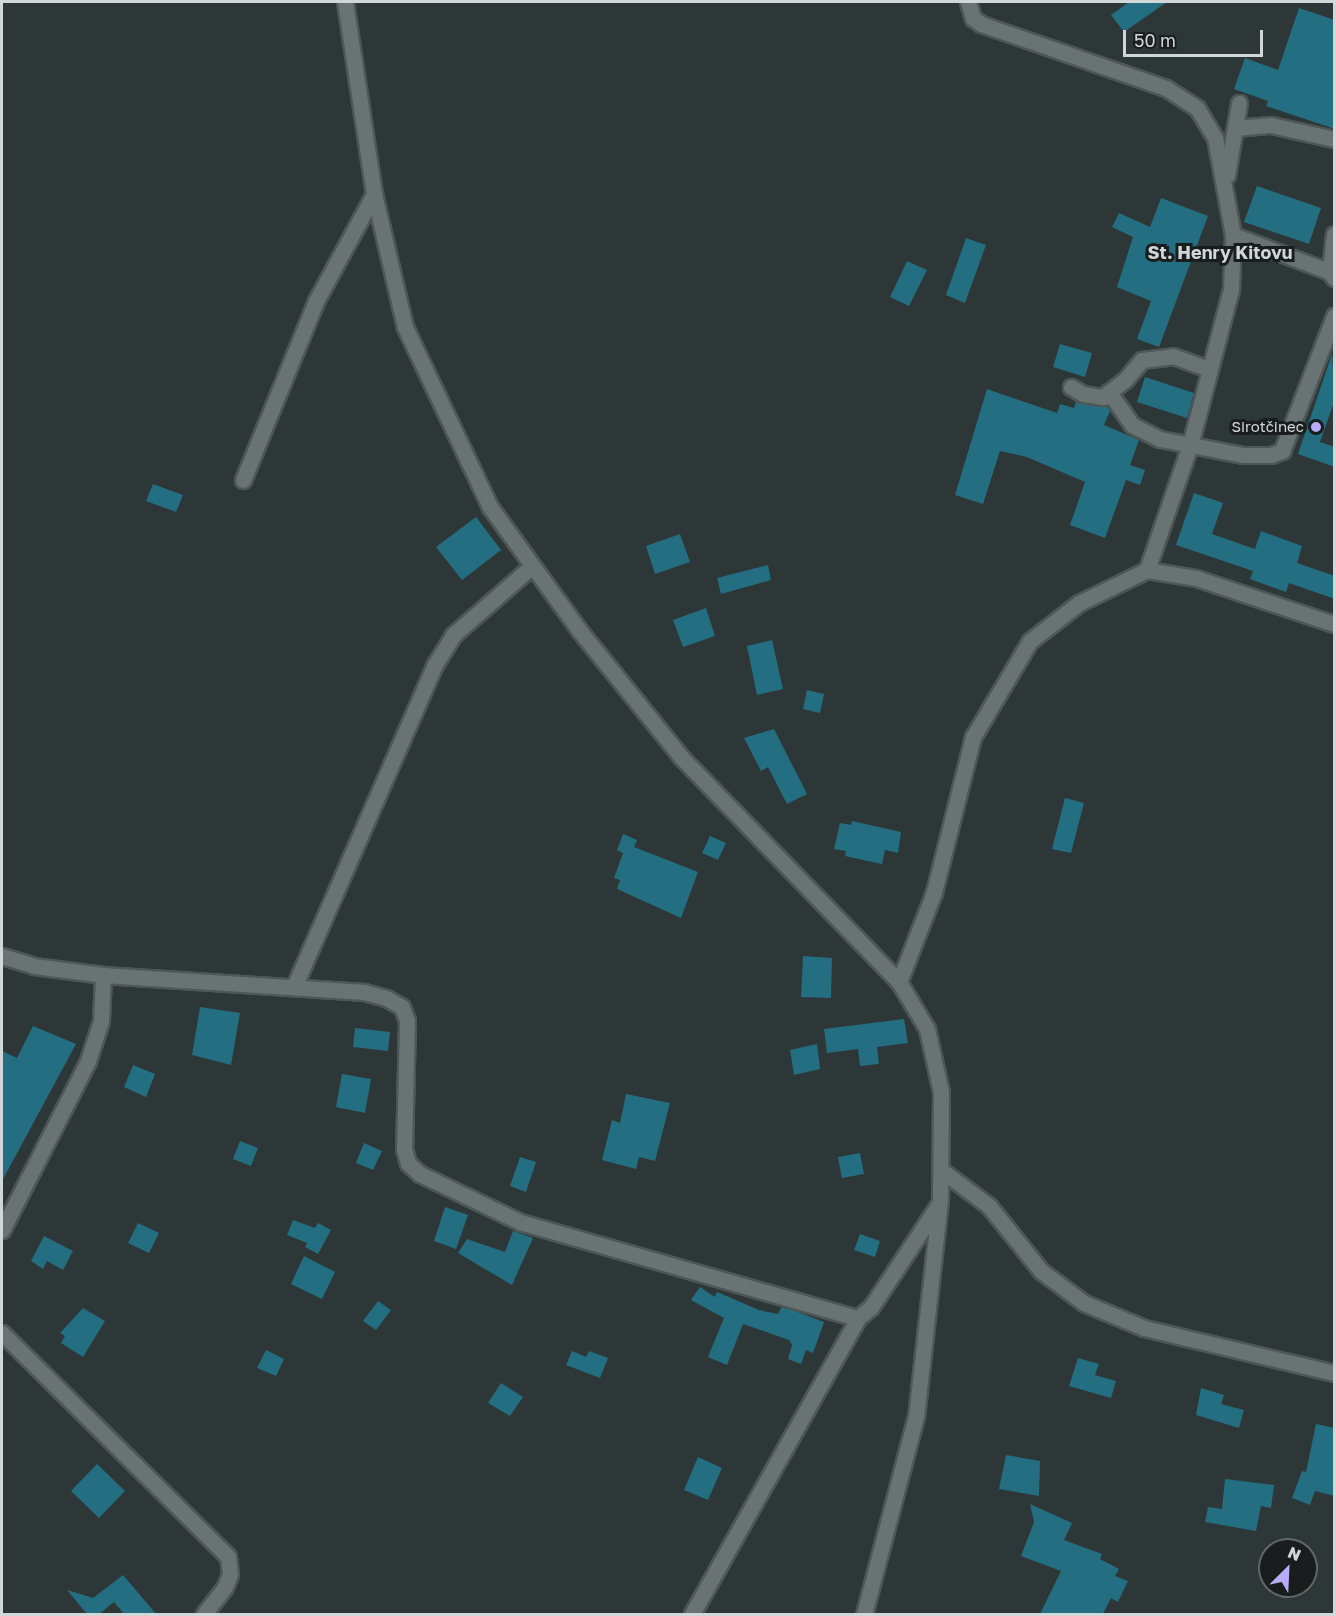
<!DOCTYPE html>
<meta charset="utf-8">
<style>
body{margin:0}
#map{position:relative;width:1336px;height:1616px;overflow:hidden;background:#2e3737;font-family:"Golos Text",sans-serif}
div>[style]{position:absolute}
.building>*{inset:0;background:#246e81}
.roads{filter:drop-shadow(2px 0 #4e5656) drop-shadow(-2px 0 #4e5656) drop-shadow(0 2px #4e5656) drop-shadow(0 -2px #4e5656)}
.minor>*{height:15px;margin:-7.5px;padding:0 7.5px;transform-origin:7.5px;border-radius:7.5px;background:#697373}
.dots>*{width:16px;height:16px;translate:-50% -50%;box-sizing:border-box;border:3px solid #191d1d;border-radius:50%}
span{translate:-50% -50%;white-space:nowrap;text-align:center;line-height:1.15;-webkit-text-stroke:6px #191d1d;paint-order:stroke}
.poi-label{font-size:15px;color:#d1d7d7}
.right{translate:-100% -50%;text-align:right}
.quarter-label{font-size:18px;color:#d1d7d7;font-weight:700}
.frame{position:absolute;inset:0;border:3px solid #d1d7d7;pointer-events:none}
.north{position:absolute;left:1258px;top:1538px;width:60px;height:60px;box-sizing:border-box;background:#191d1d;border:2px solid #636767;border-radius:50%;rotate:24deg;font-size:16px;font-weight:700;line-height:24px;text-align:center;color:#d1d7d7}
.north::after{content:'';display:block;margin:auto;width:21px;height:27px;background:#b8abf7;clip-path:polygon(50% 0,100% 100%,50% 72%,0 100%)}
.scale{position:absolute;left:1123px;top:30px;width:140px;height:27px;box-sizing:border-box;border:3px solid #d1d7d7;border-top:0;padding-left:8px;font-size:18px;line-height:21px;white-space:nowrap;color:#d1d7d7;-webkit-text-stroke:4px #191d1d;paint-order:stroke}
</style>
<div id="map">
<div class="building">
<i style="clip-path:polygon(1129px 2px,1167px 2px,1124px 32px,1111px 15px)"></i>
<i style="clip-path:polygon(1299px 8px,1335px 20px,1335px 129px,1266px 106px,1268px 101px,1234px 89px,1245px 58px,1278px 70px)"></i>
<i style="clip-path:polygon(1257px 186px,1321px 208px,1309px 244px,1244px 222px)"></i>
<i style="clip-path:polygon(1161px 198px,1208px 216px,1159px 347px,1137px 339px,1151px 301px,1117px 287px,1133px 237px,1112px 227px,1119px 213px,1150px 227px)"></i>
<i style="clip-path:polygon(966px 238px,986px 245px,965px 303px,946px 295px)"></i>
<i style="clip-path:polygon(907px 261px,927px 270px,909px 306px,890px 297px)"></i>
<i style="clip-path:polygon(1060px 344px,1092px 353px,1085px 377px,1053px 367px)"></i>
<i style="clip-path:polygon(1332px 354px,1335px 399px,1320px 442px,1335px 447px,1335px 467px,1298px 454px)"></i>
<i style="clip-path:polygon(1145px 377px,1194px 393px,1187px 418px,1137px 402px)"></i>
<i style="clip-path:polygon(987px 389px,1057px 413px,1060px 404px,1074px 408px,1076px 401px,1107px 406px,1110px 411px,1104px 425px,1139px 440px,1130px 465px,1145px 470px,1140px 485px,1126px 480px,1105px 538px,1070px 525px,1085px 482px,1027px 457px,1000px 451px,983px 504px,955px 495px)"></i>
<i style="clip-path:polygon(153px 484px,183px 495px,176px 512px,146px 501px)"></i>
<i style="clip-path:polygon(1194px 493px,1223px 503px,1212px 534px,1255px 549px,1261px 531px,1302px 546px,1297px 563px,1335px 576px,1335px 599px,1289px 583px,1286px 592px,1250px 579px,1253px 571px,1176px 545px)"></i>
<i style="clip-path:polygon(476px 517px,501px 550px,462px 580px,436px 547px)"></i>
<i style="clip-path:polygon(680px 534px,690px 562px,655px 574px,646px 546px)"></i>
<i style="clip-path:polygon(768px 565px,771px 580px,721px 594px,717px 578px)"></i>
<i style="clip-path:polygon(706px 608px,715px 636px,683px 647px,673px 620px)"></i>
<i style="clip-path:polygon(772px 640px,783px 689px,757px 695px,747px 646px)"></i>
<i style="clip-path:polygon(807px 690px,824px 694px,820px 713px,803px 709px)"></i>
<i style="clip-path:polygon(774px 729px,807px 794px,787px 804px,768px 767px,761px 771px,744px 738px)"></i>
<i style="clip-path:polygon(1065px 798px,1084px 803px,1071px 853px,1052px 849px)"></i>
<i style="clip-path:polygon(852px 821px,901px 832px,898px 853px,885px 850px,882px 864px,845px 856px,846px 851px,834px 849px,840px 823px,851px 825px)"></i>
<i style="clip-path:polygon(623px 834px,637px 840px,634px 847px,698px 872px,681px 918px,617px 889px,620px 880px,614px 878px,623px 853px,617px 850px)"></i>
<i style="clip-path:polygon(710px 836px,726px 843px,718px 860px,702px 853px)"></i>
<i style="clip-path:polygon(803px 956px,832px 958px,831px 998px,801px 997px)"></i>
<i style="clip-path:polygon(200px 1007px,240px 1013px,231px 1065px,192px 1055px)"></i>
<i style="clip-path:polygon(904px 1019px,908px 1043px,877px 1047px,879px 1064px,860px 1066px,858px 1049px,827px 1053px,824px 1029px)"></i>
<i style="clip-path:polygon(33px 1026px,76px 1044px,2px 1181px,2px 1051px,17px 1058px)"></i>
<i style="clip-path:polygon(355px 1028px,390px 1032px,388px 1051px,353px 1047px)"></i>
<i style="clip-path:polygon(817px 1044px,820px 1069px,794px 1075px,790px 1050px)"></i>
<i style="clip-path:polygon(133px 1065px,155px 1074px,146px 1097px,124px 1087px)"></i>
<i style="clip-path:polygon(342px 1074px,371px 1079px,365px 1113px,336px 1107px)"></i>
<i style="clip-path:polygon(626px 1094px,670px 1103px,655px 1161px,639px 1157px,636px 1169px,602px 1160px,612px 1120px,620px 1123px)"></i>
<i style="clip-path:polygon(240px 1141px,258px 1148px,251px 1166px,233px 1159px)"></i>
<i style="clip-path:polygon(364px 1143px,382px 1151px,373px 1170px,356px 1163px)"></i>
<i style="clip-path:polygon(860px 1153px,864px 1174px,842px 1178px,838px 1157px)"></i>
<i style="clip-path:polygon(520px 1157px,536px 1162px,526px 1192px,510px 1186px)"></i>
<i style="clip-path:polygon(445px 1207px,468px 1215px,456px 1249px,434px 1241px)"></i>
<i style="clip-path:polygon(293px 1220px,315px 1228px,318px 1223px,331px 1230px,318px 1254px,305px 1247px,307px 1243px,287px 1235px)"></i>
<i style="clip-path:polygon(138px 1223px,159px 1233px,149px 1253px,128px 1243px)"></i>
<i style="clip-path:polygon(513px 1231px,533px 1238px,512px 1285px,458px 1253px,467px 1239px,505px 1252px)"></i>
<i style="clip-path:polygon(860px 1234px,880px 1241px,875px 1257px,854px 1250px)"></i>
<i style="clip-path:polygon(44px 1236px,73px 1251px,63px 1270px,47px 1261px,43px 1269px,31px 1261px)"></i>
<i style="clip-path:polygon(304px 1256px,335px 1272px,322px 1299px,291px 1284px)"></i>
<i style="clip-path:polygon(700px 1287px,715px 1297px,717px 1292px,759px 1310px,778px 1314px,782px 1306px,824px 1322px,813px 1353px,806px 1350px,801px 1364px,788px 1359px,792px 1345px,789px 1340px,743px 1324px,727px 1365px,708px 1357px,724px 1318px,691px 1300px)"></i>
<i style="clip-path:polygon(378px 1301px,391px 1310px,376px 1330px,363px 1321px)"></i>
<i style="clip-path:polygon(83px 1308px,105px 1321px,83px 1357px,61px 1343px,65px 1336px,60px 1333px)"></i>
<i style="clip-path:polygon(266px 1350px,284px 1359px,276px 1376px,257px 1368px)"></i>
<i style="clip-path:polygon(572px 1351px,586px 1357px,589px 1351px,608px 1358px,600px 1378px,566px 1365px)"></i>
<i style="clip-path:polygon(1078px 1358px,1099px 1364px,1095px 1375px,1116px 1381px,1111px 1398px,1069px 1386px)"></i>
<i style="clip-path:polygon(501px 1383px,523px 1397px,510px 1416px,488px 1403px)"></i>
<i style="clip-path:polygon(1201px 1388px,1224px 1395px,1221px 1404px,1244px 1410px,1239px 1428px,1196px 1415px)"></i>
<i style="clip-path:polygon(1316px 1424px,1335px 1428px,1335px 1496px,1315px 1491px,1310px 1505px,1292px 1498px,1302px 1471px,1306px 1472px)"></i>
<i style="clip-path:polygon(1006px 1455px,1040px 1461px,1039px 1496px,999px 1489px)"></i>
<i style="clip-path:polygon(698px 1457px,722px 1468px,708px 1500px,684px 1490px)"></i>
<i style="clip-path:polygon(97px 1464px,125px 1491px,99px 1518px,71px 1491px)"></i>
<i style="clip-path:polygon(1225px 1479px,1274px 1485px,1271px 1508px,1261px 1506px,1256px 1531px,1205px 1522px,1208px 1507px,1222px 1509px)"></i>
<i style="clip-path:polygon(1030px 1504px,1072px 1523px,1064px 1540px,1102px 1554px,1100px 1559px,1119px 1569px,1115px 1576px,1128px 1581px,1118px 1602px,1111px 1598px,1103px 1614px,1040px 1614px,1061px 1571px,1021px 1556px,1034px 1522px)"></i>
<i style="clip-path:polygon(123px 1575px,156px 1614px,124px 1614px,114px 1602px,99px 1614px,87px 1614px,67px 1590px,93px 1598px)"></i>
</div>
<div class="roads">
<div class="minor">
<i style="left:345px;top:2px;width:194px;rotate:81.4deg"></i>
<i style="left:374px;top:194px;width:137px;rotate:76.9deg"></i>
<i style="left:405px;top:327px;width:199px;rotate:64.7deg"></i>
<i style="left:490px;top:507px;width:152px;rotate:54.1deg"></i>
<i style="left:579px;top:630px;width:164px;rotate:51.2deg"></i>
<i style="left:682px;top:758px;width:312px;rotate:45.9deg"></i>
<i style="left:899px;top:982px;width:55px;rotate:59.2deg"></i>
<i style="left:927px;top:1029px;width:65px;rotate:77.5deg"></i>
<i style="left:941px;top:1092px;width:108px;rotate:90.5deg"></i>
<i style="left:940px;top:1200px;width:217px;rotate:96.3deg"></i>
<i style="left:916px;top:1416px;width:205px;rotate:104.7deg"></i>
<i style="left:968px;top:2px;width:17px;rotate:73deg"></i>
<i style="left:973px;top:18px;width:10px;rotate:37deg"></i>
<i style="left:981px;top:24px;width:196px;rotate:19.1deg"></i>
<i style="left:1166px;top:88px;width:37px;rotate:33deg"></i>
<i style="left:1197px;top:108px;width:35px;rotate:59deg"></i>
<i style="left:1215px;top:138px;width:99px;rotate:79.5deg"></i>
<i style="left:1233px;top:235px;width:54px;rotate:92.1deg"></i>
<i style="left:1231px;top:289px;width:161px;rotate:104.7deg"></i>
<i style="left:1190px;top:445px;width:132px;rotate:109deg"></i>
<i style="left:1235px;top:128px;width:36px;rotate:-5deg"></i>
<i style="left:1271px;top:125px;width:65px;rotate:12.5deg"></i>
<i style="left:1227px;top:175px;width:73px;rotate:-80.5deg"></i>
<i style="left:1233px;top:235px;width:104px;rotate:20.9deg"></i>
<i style="left:1330px;top:272px;width:7px;rotate:56deg"></i>
<i style="left:1330px;top:272px;width:38px;rotate:-84deg"></i>
<i style="left:1071px;top:387px;width:14px;rotate:30deg"></i>
<i style="left:1083px;top:394px;width:20px;rotate:9deg"></i>
<i style="left:1103px;top:397px;width:28px;rotate:-38deg"></i>
<i style="left:1125px;top:380px;width:26px;rotate:-50deg"></i>
<i style="left:1142px;top:360px;width:31px;rotate:-7deg"></i>
<i style="left:1173px;top:356px;width:38px;rotate:20deg"></i>
<i style="left:1109px;top:392px;width:40px;rotate:55.1deg"></i>
<i style="left:1132px;top:425px;width:31px;rotate:27deg"></i>
<i style="left:1160px;top:439px;width:85px;rotate:10.9deg"></i>
<i style="left:1243px;top:455px;width:28px"></i>
<i style="left:1271px;top:455px;width:12px;rotate:-20deg"></i>
<i style="left:1282px;top:451px;width:145px;rotate:-68.9deg"></i>
<i style="left:243px;top:480px;width:193px;rotate:-67.8deg"></i>
<i style="left:316px;top:301px;width:122px;rotate:-61.5deg"></i>
<i style="left:2px;top:956px;width:34px;rotate:17deg"></i>
<i style="left:34px;top:966px;width:70px;rotate:7.4deg"></i>
<i style="left:103px;top:975px;width:262px;rotate:3.7deg"></i>
<i style="left:364px;top:992px;width:23px;rotate:15deg"></i>
<i style="left:386px;top:998px;width:18px;rotate:29deg"></i>
<i style="left:402px;top:1007px;width:15px;rotate:70deg"></i>
<i style="left:407px;top:1021px;width:128px;rotate:91.3deg"></i>
<i style="left:404px;top:1149px;width:15px;rotate:74deg"></i>
<i style="left:408px;top:1163px;width:16px;rotate:43deg"></i>
<i style="left:420px;top:1174px;width:111px;rotate:25.6deg"></i>
<i style="left:520px;top:1222px;width:351px;rotate:15.9deg"></i>
<i style="left:899px;top:982px;width:97px;rotate:-68.7deg"></i>
<i style="left:934px;top:892px;width:160px;rotate:-75.9deg"></i>
<i style="left:973px;top:737px;width:112px;rotate:-59.3deg"></i>
<i style="left:1030px;top:641px;width:62px;rotate:-37.8deg"></i>
<i style="left:1079px;top:603px;width:76px;rotate:-25.9deg"></i>
<i style="left:1147px;top:570px;width:50px;rotate:9.3deg"></i>
<i style="left:1196px;top:578px;width:145px;rotate:18.4deg"></i>
<i style="left:294px;top:987px;width:350px;rotate:-66.4deg"></i>
<i style="left:434px;top:666px;width:36px;rotate:-58deg"></i>
<i style="left:453px;top:635px;width:105px;rotate:-41.1deg"></i>
<i style="left:941px;top:1170px;width:60px;rotate:36.9deg"></i>
<i style="left:989px;top:1206px;width:83px;rotate:51.3deg"></i>
<i style="left:1041px;top:1271px;width:54px;rotate:36.7deg"></i>
<i style="left:1084px;top:1303px;width:65px;rotate:22.6deg"></i>
<i style="left:1144px;top:1328px;width:195px;rotate:13.3deg"></i>
<i style="left:2px;top:1230px;width:190px;rotate:-63deg"></i>
<i style="left:88px;top:1061px;width:42px;rotate:-72deg"></i>
<i style="left:101px;top:1021px;width:46px;rotate:-87.5deg"></i>
<i style="left:2px;top:1333px;width:318px;rotate:44.7deg"></i>
<i style="left:228px;top:1557px;width:17px;rotate:83deg"></i>
<i style="left:230px;top:1574px;width:14px;rotate:111deg"></i>
<i style="left:225px;top:1587px;width:34px;rotate:128deg"></i>
<i style="left:692px;top:1614px;width:339px;rotate:-60.7deg"></i>
<i style="left:858px;top:1318px;width:17px;rotate:-40deg"></i>
<i style="left:871px;top:1307px;width:123px;rotate:-56.6deg"></i>
</div>
</div>
<div class="dots">
<i style="left:1316px;top:427px;background:#b8abf7"></i>
</div>
<div class="poi-label">
<span class="right" style="left:1304px;top:427px">Sirotčinec</span>
</div>
<div class="quarter-label">
<span style="left:1220px;top:252px">St. Henry Kitovu</span>
</div>
<div class="frame"></div>
<div class="north">N</div>
<div class="scale">50 m</div>
</div>
